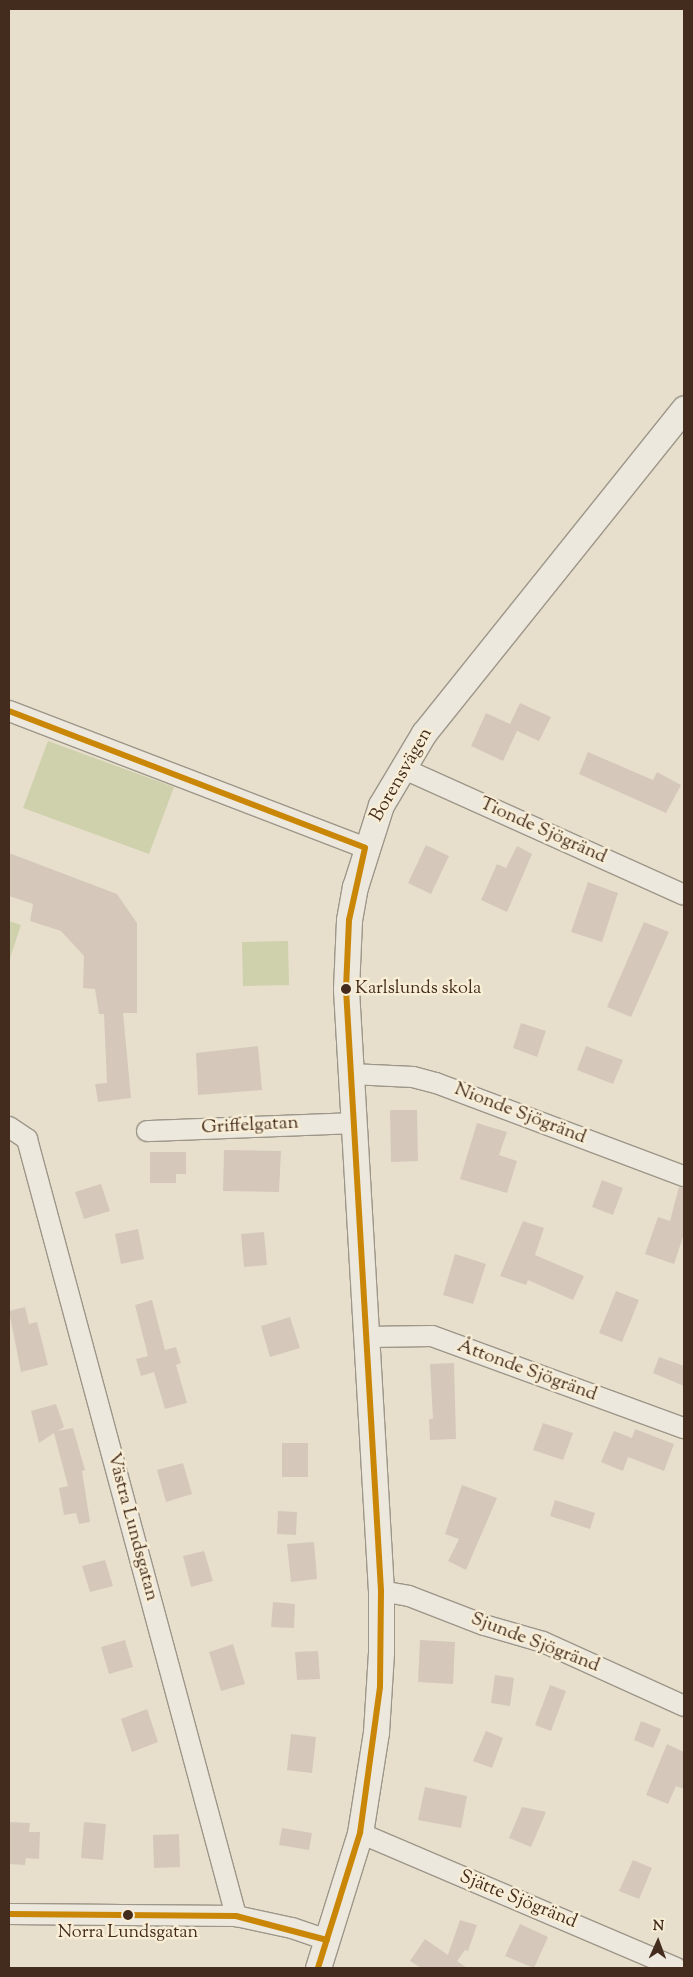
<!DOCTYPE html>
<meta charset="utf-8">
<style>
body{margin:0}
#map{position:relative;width:693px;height:1977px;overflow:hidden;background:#e7dfcb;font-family:"Sorts Mill Goudy",serif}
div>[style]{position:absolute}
.green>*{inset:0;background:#ced1ac}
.building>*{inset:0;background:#d5c8bb}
.roads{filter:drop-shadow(1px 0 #9d9689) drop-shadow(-1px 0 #9d9689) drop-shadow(0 1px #9d9689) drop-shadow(0 -1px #9d9689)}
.minor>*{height:20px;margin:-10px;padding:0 10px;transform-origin:10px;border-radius:10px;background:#ece8dd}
.tertiary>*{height:25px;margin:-12.5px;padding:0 12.5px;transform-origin:12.5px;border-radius:12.5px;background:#ece8dd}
.bus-1>*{height:6px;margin:-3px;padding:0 3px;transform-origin:3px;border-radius:3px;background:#ca8707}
.dots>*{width:14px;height:14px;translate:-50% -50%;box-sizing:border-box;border:2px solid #f8edd5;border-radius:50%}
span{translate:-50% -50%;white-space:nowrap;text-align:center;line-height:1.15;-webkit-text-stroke:5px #f8edd5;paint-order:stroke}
.bus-label{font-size:18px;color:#432b1d}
.left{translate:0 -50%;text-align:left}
.street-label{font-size:19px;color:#432b1d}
.frame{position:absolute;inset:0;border:10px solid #432b1d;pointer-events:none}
.north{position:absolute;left:633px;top:1917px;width:50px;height:50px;-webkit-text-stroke:4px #f8edd5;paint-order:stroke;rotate:2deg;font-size:14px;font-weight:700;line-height:20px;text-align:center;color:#432b1d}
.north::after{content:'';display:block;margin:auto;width:18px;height:22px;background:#432b1d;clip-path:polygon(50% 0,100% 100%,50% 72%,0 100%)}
</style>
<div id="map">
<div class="green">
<i style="clip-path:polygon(48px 741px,174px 787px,149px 854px,23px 808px)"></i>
<i style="clip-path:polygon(9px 921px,21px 925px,9px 961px)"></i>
<i style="clip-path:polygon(288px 941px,289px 985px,243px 986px,242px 942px)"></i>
</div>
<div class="building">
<i style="clip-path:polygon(520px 703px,551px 717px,539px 741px,517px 731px,503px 761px,471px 746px,486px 713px,510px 724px)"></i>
<i style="clip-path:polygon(588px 752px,653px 780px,657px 772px,681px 785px,666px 813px,579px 774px)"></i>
<i style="clip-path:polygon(426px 845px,449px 856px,431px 894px,408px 883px)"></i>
<i style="clip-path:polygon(517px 846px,532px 854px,507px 912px,481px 900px,497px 864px,506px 868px)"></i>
<i style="clip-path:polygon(9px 853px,117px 894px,137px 923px,137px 1013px,123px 1013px,131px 1098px,98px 1102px,95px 1084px,107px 1083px,104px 1014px,99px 1014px,95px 989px,83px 988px,84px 956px,61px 931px,30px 921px,33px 904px,9px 896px)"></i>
<i style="clip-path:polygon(588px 882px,618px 893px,602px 942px,571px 932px)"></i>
<i style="clip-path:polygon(644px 922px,669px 932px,631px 1017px,607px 1007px)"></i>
<i style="clip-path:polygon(521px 1023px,546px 1031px,537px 1057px,513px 1048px)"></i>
<i style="clip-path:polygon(258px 1046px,262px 1090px,198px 1095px,196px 1053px)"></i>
<i style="clip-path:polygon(586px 1046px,623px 1060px,613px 1084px,577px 1070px)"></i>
<i style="clip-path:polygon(390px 1110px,417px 1110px,418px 1161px,391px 1162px)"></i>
<i style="clip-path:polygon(477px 1123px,507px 1132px,499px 1155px,517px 1161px,507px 1193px,460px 1179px)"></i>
<i style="clip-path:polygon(224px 1150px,281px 1151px,279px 1192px,223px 1191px)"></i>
<i style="clip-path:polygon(150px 1152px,186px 1152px,186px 1174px,176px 1174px,176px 1183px,150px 1183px)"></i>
<i style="clip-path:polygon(602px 1180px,623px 1188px,613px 1215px,592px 1207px)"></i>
<i style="clip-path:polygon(101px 1184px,110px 1211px,84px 1219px,75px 1192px)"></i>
<i style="clip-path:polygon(679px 1187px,684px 1188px,684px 1234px,674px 1264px,645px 1254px,658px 1217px,670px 1221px)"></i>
<i style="clip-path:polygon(523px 1221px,544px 1228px,535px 1255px,584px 1276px,573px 1300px,528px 1280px,526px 1285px,500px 1276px)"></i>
<i style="clip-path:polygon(138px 1229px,144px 1259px,121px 1264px,115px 1234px)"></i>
<i style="clip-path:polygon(264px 1232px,267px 1265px,244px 1267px,241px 1234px)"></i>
<i style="clip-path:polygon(455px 1254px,486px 1264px,473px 1304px,443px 1295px)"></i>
<i style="clip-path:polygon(616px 1291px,639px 1300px,622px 1342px,599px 1333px)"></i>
<i style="clip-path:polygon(152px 1300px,165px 1350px,176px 1347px,181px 1363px,176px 1365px,187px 1403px,165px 1409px,154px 1372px,141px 1376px,136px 1359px,148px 1356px,135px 1305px)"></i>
<i style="clip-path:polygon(25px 1307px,29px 1324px,37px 1322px,48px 1365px,21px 1372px,9px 1311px)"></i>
<i style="clip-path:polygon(290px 1317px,300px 1348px,270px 1357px,261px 1326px)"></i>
<i style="clip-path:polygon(659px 1357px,684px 1366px,684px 1386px,653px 1373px)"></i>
<i style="clip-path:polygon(454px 1363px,456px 1439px,430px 1440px,429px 1419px,433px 1419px,430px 1364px)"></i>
<i style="clip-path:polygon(56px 1404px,64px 1427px,58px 1431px,73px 1428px,85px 1470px,82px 1471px,90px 1522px,79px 1524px,76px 1513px,64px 1515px,59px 1488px,68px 1486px,54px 1433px,39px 1443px,31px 1411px)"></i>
<i style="clip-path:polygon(543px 1423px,573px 1433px,563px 1460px,533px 1450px)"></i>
<i style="clip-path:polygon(635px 1429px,674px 1444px,664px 1471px,628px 1457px,623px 1471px,601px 1462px,614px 1431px,632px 1438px)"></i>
<i style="clip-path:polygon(282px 1443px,308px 1443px,308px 1477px,282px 1477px)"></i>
<i style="clip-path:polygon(183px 1463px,192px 1494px,166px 1502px,157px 1470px)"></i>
<i style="clip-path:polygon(462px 1485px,497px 1498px,466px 1570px,448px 1561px,459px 1539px,445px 1534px)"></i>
<i style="clip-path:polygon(555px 1500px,595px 1513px,590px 1529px,550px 1516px)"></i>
<i style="clip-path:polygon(278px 1511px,297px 1512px,296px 1535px,277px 1534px)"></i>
<i style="clip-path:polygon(314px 1542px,317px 1579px,291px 1582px,287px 1544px)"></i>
<i style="clip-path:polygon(204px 1551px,213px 1581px,191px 1587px,183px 1556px)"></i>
<i style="clip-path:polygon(105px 1560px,113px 1586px,90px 1592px,82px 1566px)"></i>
<i style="clip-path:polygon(273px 1602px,295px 1604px,294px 1628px,271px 1627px)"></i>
<i style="clip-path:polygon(125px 1640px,133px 1667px,109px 1674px,101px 1647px)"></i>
<i style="clip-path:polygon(420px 1640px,455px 1642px,453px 1684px,418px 1682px)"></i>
<i style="clip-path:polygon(233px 1644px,245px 1684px,221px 1691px,209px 1652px)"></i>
<i style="clip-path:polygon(318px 1651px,320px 1679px,297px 1680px,295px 1652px)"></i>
<i style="clip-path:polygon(495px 1675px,514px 1678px,510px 1706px,491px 1703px)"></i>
<i style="clip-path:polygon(550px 1685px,566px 1691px,551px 1731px,535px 1725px)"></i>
<i style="clip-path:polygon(147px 1709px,158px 1742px,132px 1752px,121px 1719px)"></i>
<i style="clip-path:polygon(641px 1721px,661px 1729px,653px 1748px,634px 1740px)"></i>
<i style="clip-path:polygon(486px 1731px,503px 1738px,492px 1768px,473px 1761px)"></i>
<i style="clip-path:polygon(291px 1734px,316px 1737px,312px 1773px,287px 1770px)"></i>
<i style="clip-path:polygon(667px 1744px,684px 1752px,684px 1789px,676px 1786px,668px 1804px,646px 1795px)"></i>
<i style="clip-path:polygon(425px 1787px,467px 1796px,461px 1828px,418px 1820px)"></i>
<i style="clip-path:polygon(522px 1807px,546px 1812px,531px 1847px,509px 1838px)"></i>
<i style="clip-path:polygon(9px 1822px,30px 1823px,29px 1832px,40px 1832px,39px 1859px,26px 1858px,25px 1865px,9px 1864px)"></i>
<i style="clip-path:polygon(84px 1822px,106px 1824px,103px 1860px,81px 1858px)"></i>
<i style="clip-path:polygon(282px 1828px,312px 1833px,309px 1850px,279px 1845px)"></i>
<i style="clip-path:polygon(179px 1834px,180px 1867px,154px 1868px,153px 1835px)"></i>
<i style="clip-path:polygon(633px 1860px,652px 1868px,639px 1899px,619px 1891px)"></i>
<i style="clip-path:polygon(460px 1920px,477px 1925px,468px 1951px,465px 1950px,457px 1961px,467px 1968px,421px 1968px,410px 1961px,425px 1939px,448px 1955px)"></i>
<i style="clip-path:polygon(520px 1924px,548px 1937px,534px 1968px,505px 1956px)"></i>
</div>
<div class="roads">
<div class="minor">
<i style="left:9px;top:711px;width:381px;rotate:21deg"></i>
<i style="left:402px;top:768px;width:309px;rotate:24.2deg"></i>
<i style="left:351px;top:1074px;width:62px;rotate:2.8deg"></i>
<i style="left:413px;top:1077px;width:24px;rotate:15deg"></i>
<i style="left:436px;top:1083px;width:265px;rotate:20.6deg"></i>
<i style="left:9px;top:1127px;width:22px;rotate:34deg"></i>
<i style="left:27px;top:1139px;width:805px;rotate:74.94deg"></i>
<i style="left:147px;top:1131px;width:206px;rotate:-2.2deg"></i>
<i style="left:367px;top:1337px;width:65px;rotate:-0.9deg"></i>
<i style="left:432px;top:1336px;width:268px;rotate:20.1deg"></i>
<i style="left:381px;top:1591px;width:28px;rotate:10deg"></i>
<i style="left:409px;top:1596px;width:80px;rotate:21.1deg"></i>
<i style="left:484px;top:1625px;width:61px;rotate:16.1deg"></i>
<i style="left:543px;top:1642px;width:155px;rotate:24.4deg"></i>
<i style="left:360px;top:1833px;width:344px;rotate:23.1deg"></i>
<i style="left:9px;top:1914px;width:227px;rotate:0.5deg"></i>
<i style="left:236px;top:1916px;width:57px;rotate:12.1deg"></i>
<i style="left:292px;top:1928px;width:37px;rotate:19deg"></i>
</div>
<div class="tertiary">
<i style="left:318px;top:1968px;width:141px;rotate:-72.7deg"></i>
<i style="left:360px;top:1833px;width:102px;rotate:-81deg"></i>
<i style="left:376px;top:1732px;width:80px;rotate:-86.4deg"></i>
<i style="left:381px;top:1652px;width:61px;rotate:-90deg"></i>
<i style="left:381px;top:1591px;width:603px;rotate:-93.33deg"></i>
<i style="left:346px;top:989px;width:69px;rotate:-87.5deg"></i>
<i style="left:349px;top:920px;width:34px;rotate:-80deg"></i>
<i style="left:355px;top:887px;width:86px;rotate:-72.4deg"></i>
<i style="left:381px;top:805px;width:84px;rotate:-59.2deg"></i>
<i style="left:424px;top:733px;width:416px;rotate:-51.3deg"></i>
</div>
</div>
<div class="bus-1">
<i style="left:9px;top:711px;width:381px;rotate:21deg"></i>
<i style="left:365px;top:848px;width:74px;rotate:102.5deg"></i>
<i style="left:349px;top:920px;width:69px;rotate:92.5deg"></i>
<i style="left:346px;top:989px;width:603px;rotate:86.67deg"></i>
<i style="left:381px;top:1591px;width:96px;rotate:90.6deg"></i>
<i style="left:380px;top:1687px;width:147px;rotate:97.8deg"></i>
<i style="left:360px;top:1833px;width:141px;rotate:107.3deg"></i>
<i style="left:9px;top:1914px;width:227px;rotate:0.5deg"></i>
<i style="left:236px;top:1916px;width:94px;rotate:14.8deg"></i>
</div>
<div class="dots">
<i style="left:346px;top:989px;background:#432b1d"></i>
<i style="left:128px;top:1915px;background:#432b1d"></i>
</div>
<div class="bus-label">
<span class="left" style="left:355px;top:989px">Karlslunds skola</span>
<span style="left:128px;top:1933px">Norra Lundsgatan</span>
</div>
<div class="street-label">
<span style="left:402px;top:775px;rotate:-60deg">Borensvägen</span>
<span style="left:543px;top:831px;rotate:24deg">Tionde Sjögränd</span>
<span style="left:520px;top:1114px;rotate:21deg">Nionde Sjögränd</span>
<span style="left:250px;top:1126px;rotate:-3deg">Griffelgatan</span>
<span style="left:527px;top:1371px;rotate:20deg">Åttonde Sjögränd</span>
<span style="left:132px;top:1527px;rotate:75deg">Västra Lundsgatan</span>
<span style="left:535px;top:1643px;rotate:21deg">Sjunde Sjögränd</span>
<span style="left:518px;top:1900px;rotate:22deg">Sjätte Sjögränd</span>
</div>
<div class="frame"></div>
<div class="north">N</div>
</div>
